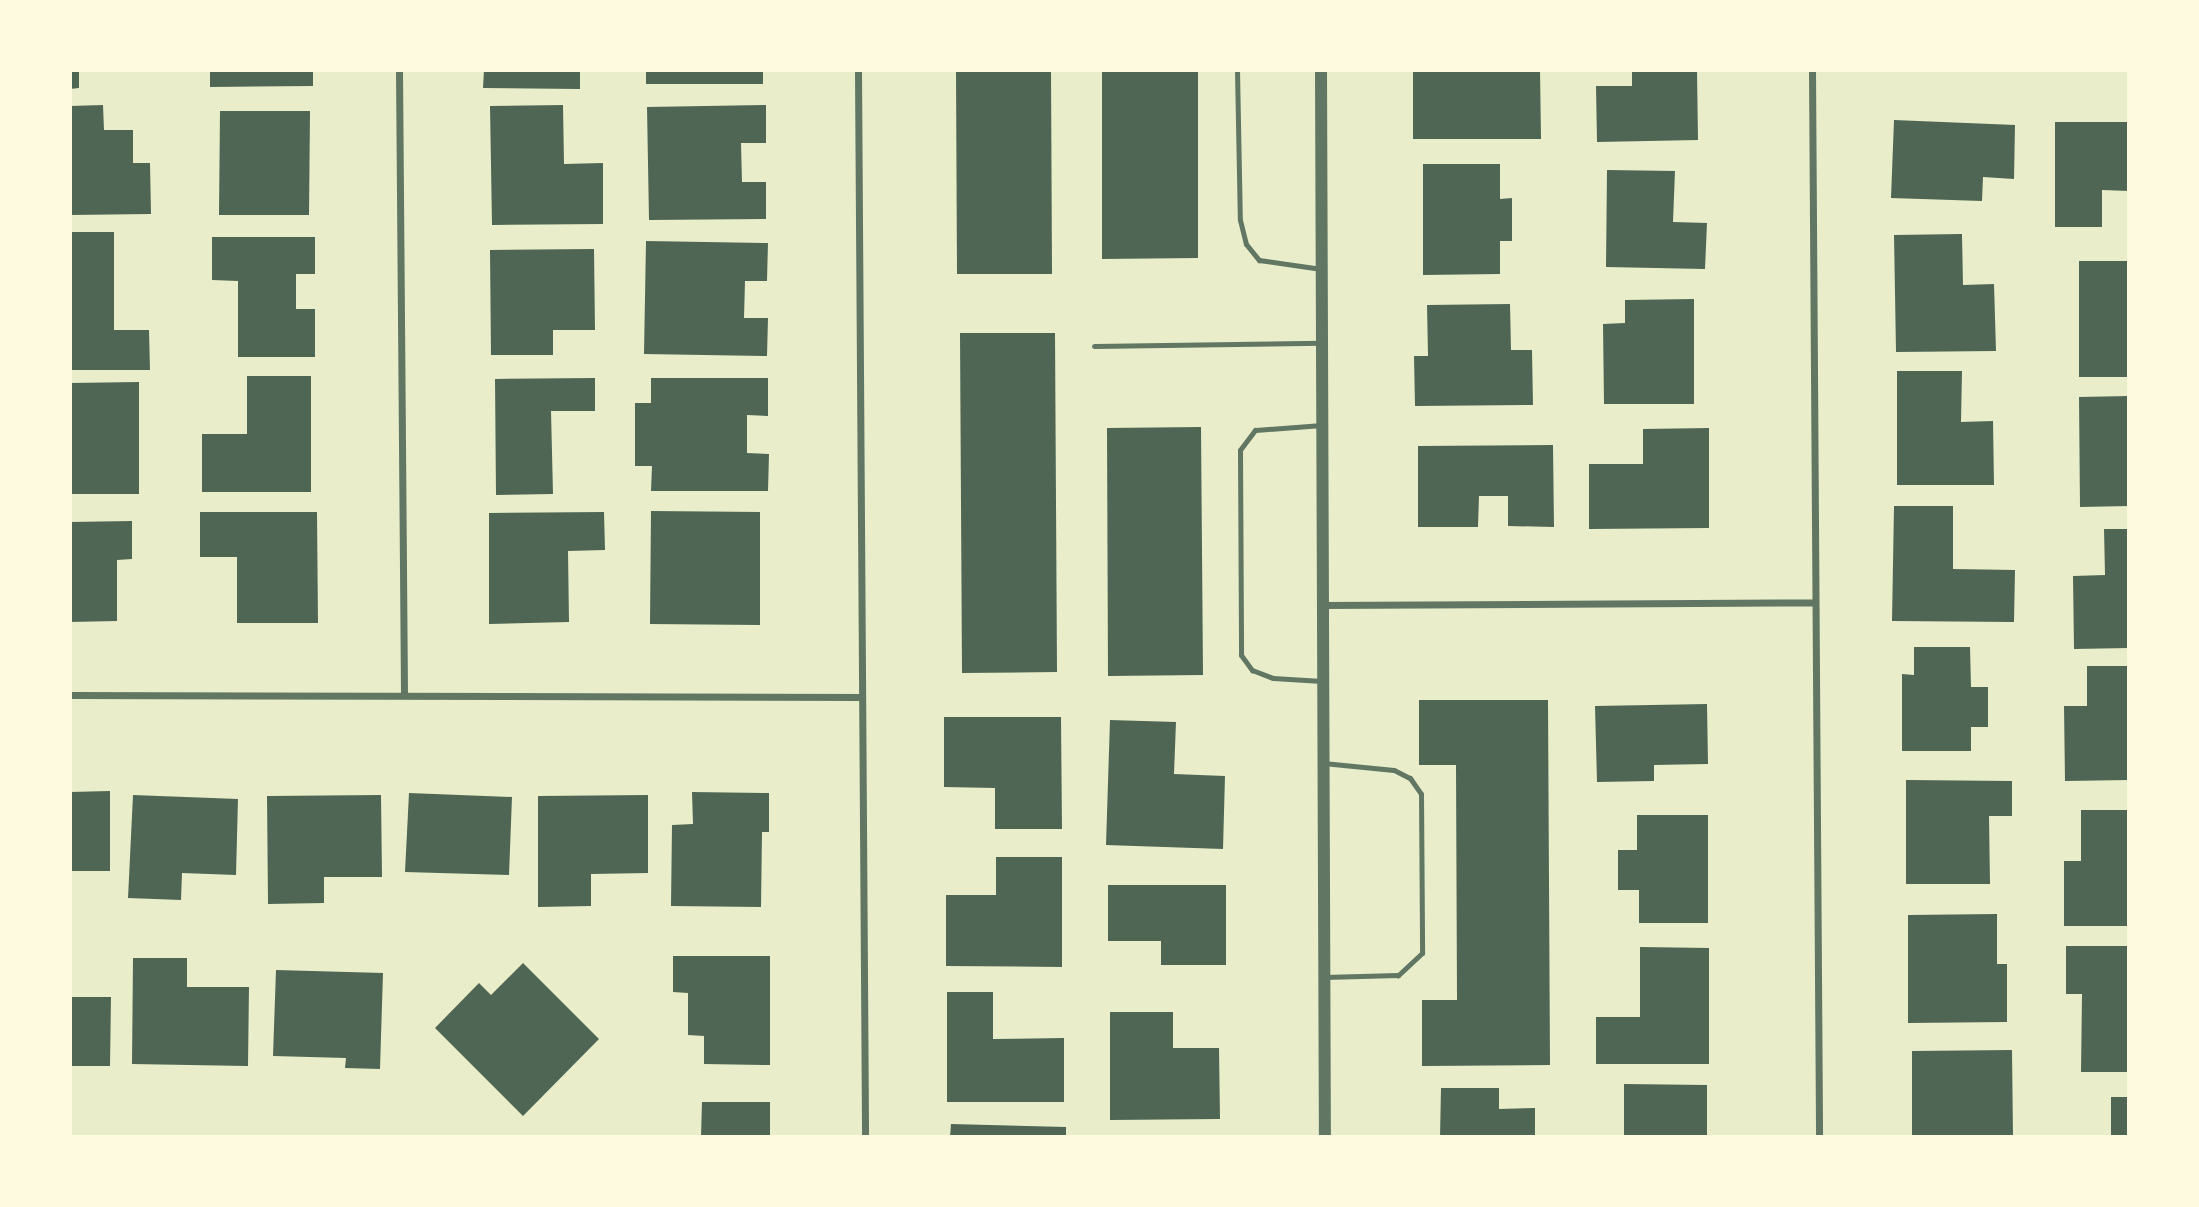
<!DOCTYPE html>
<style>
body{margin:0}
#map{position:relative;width:2199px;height:1207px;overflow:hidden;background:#e9edc9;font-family:"Noto Sans",sans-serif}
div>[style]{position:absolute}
.building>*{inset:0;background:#4f6655}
.service>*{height:5px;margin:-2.5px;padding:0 2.5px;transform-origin:2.5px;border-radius:2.5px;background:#617663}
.minor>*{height:7px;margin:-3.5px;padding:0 3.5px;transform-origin:3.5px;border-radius:3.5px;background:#617663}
.tertiary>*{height:12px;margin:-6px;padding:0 6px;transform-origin:6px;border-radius:6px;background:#617663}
span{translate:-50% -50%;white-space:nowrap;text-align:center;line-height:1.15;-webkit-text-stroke:6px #fefae0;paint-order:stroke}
.frame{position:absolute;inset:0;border:72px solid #fefae0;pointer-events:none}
</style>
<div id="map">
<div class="building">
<i style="clip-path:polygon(70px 70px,79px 70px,79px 88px,70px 89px)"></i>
<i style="clip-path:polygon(210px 70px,313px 70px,313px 86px,210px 87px)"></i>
<i style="clip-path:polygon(484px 70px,580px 70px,580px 89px,483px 88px)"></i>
<i style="clip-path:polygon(646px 70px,763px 70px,763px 84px,646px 84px)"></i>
<i style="clip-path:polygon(956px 70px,1051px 70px,1052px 274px,957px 274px)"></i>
<i style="clip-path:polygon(1102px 70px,1198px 70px,1198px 258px,1102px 259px)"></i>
<i style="clip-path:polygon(1413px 70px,1540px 70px,1541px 139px,1413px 139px)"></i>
<i style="clip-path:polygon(1632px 70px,1697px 70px,1698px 140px,1597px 142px,1596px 86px,1632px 86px)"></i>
<i style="clip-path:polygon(103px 105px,104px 130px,133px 130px,133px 163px,150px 163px,151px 214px,70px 215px,70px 106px)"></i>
<i style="clip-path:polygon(563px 105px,564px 164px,603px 163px,603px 224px,492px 225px,490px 106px)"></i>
<i style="clip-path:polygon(766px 105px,766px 143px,741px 143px,742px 182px,766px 182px,766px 219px,649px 220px,647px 107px)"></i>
<i style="clip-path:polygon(220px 111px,310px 111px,309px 215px,219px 215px)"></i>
<i style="clip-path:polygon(1894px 120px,2015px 125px,2014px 179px,1983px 177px,1982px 201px,1891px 198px)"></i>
<i style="clip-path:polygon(2055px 122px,2129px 122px,2129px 191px,2102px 190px,2102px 227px,2055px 227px)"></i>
<i style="clip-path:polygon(1423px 164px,1500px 164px,1500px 199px,1512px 198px,1512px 241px,1500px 241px,1500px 274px,1423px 275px)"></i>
<i style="clip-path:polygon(1607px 170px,1675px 171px,1673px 222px,1707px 223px,1705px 269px,1606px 267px)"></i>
<i style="clip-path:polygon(70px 232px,114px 232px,114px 330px,149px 330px,150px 370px,70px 370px)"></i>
<i style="clip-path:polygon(1962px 234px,1963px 285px,1994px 284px,1996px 351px,1896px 352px,1894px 235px)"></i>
<i style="clip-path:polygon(212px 237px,315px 237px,315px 274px,296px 274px,296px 309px,315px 309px,315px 357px,238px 357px,238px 281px,212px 280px)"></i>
<i style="clip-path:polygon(646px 241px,768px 243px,767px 281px,745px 281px,744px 318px,768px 318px,767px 356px,644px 354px)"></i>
<i style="clip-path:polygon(594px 249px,595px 330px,553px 330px,553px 355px,491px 355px,490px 250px)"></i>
<i style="clip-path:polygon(2079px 261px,2129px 261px,2129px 377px,2079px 377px)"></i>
<i style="clip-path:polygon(1694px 299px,1694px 404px,1604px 404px,1603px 324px,1625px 323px,1625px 300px)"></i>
<i style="clip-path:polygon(1510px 304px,1511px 350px,1532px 350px,1533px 405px,1415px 406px,1414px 356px,1428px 356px,1427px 305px)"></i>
<i style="clip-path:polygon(960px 333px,1055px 333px,1057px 672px,962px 673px)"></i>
<i style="clip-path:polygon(1897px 371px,1962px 371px,1961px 422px,1993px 421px,1994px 485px,1897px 485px)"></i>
<i style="clip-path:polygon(247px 376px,311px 376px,311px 492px,202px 492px,202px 434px,247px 434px)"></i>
<i style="clip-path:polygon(595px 378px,595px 411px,551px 411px,553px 494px,496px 495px,495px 379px)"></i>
<i style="clip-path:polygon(651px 378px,768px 378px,768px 416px,747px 415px,747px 453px,769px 454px,768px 491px,651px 491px,652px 466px,635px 466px,635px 403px,651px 403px)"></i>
<i style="clip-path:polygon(139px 382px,139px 494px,70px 494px,70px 383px)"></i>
<i style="clip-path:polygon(2129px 396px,2129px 506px,2080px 507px,2079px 397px)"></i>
<i style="clip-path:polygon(1201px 427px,1203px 675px,1108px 676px,1107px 428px)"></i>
<i style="clip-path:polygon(1709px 428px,1709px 528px,1589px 529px,1589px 464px,1643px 464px,1643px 429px)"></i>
<i style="clip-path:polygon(1553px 445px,1554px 527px,1508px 526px,1508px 496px,1479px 496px,1478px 527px,1418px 527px,1418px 446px)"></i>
<i style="clip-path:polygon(1894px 506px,1953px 506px,1953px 569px,2015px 570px,2014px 622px,1892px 621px)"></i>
<i style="clip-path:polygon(651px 511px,760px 512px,760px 625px,650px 624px)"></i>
<i style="clip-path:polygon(200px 512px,317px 512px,318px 623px,237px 623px,237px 557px,200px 557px)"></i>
<i style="clip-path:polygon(604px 512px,605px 550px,568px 551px,569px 622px,489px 624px,489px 513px)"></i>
<i style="clip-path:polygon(132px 521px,132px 559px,117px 560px,117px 621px,70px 622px,70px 522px)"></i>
<i style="clip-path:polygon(2104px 529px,2129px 529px,2129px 648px,2074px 649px,2073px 576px,2105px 575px)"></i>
<i style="clip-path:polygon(1914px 647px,1970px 647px,1971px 687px,1988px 687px,1988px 727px,1971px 727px,1971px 751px,1902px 751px,1902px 674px,1914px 675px)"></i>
<i style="clip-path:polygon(2087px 666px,2129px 666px,2129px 780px,2065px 781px,2064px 706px,2087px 706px)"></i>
<i style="clip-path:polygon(1419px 700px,1548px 700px,1550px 1065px,1422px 1066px,1422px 1000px,1457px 1000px,1456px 765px,1419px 765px)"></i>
<i style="clip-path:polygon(1707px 704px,1708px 764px,1654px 765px,1654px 781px,1597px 782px,1595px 706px)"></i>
<i style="clip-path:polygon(944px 717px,1061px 717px,1062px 829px,995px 829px,995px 788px,944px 787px)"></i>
<i style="clip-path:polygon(1110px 720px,1176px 722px,1174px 774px,1225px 776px,1223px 849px,1106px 845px)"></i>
<i style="clip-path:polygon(1906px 780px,2012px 781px,2012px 816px,1989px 816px,1990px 884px,1906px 884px)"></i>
<i style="clip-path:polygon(110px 791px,110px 871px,70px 871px,70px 792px)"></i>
<i style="clip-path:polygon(692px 792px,769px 793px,769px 832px,762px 832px,761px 907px,671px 906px,672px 825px,693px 824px)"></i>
<i style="clip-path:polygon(409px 793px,512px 797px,509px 875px,405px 872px)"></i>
<i style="clip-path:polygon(133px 795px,238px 799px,236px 875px,182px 873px,181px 900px,128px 898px)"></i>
<i style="clip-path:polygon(381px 795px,382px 877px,324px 877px,324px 903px,268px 904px,267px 796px)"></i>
<i style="clip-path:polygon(648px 795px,648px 873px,591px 874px,591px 906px,538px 907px,538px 796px)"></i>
<i style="clip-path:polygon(2081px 810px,2129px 810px,2129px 926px,2064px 926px,2064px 861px,2081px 861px)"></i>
<i style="clip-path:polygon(1637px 815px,1708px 815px,1708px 923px,1639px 923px,1639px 890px,1618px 890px,1618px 850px,1637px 850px)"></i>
<i style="clip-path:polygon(996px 857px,1062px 857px,1062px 967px,946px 966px,946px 895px,996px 895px)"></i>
<i style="clip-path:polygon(1108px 885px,1226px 885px,1226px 965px,1161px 965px,1161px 941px,1108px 941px)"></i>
<i style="clip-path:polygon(1997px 914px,1997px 964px,2007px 964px,2007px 1022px,1908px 1023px,1908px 915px)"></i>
<i style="clip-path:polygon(2066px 946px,2129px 946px,2129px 1072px,2081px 1072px,2082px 994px,2066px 994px)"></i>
<i style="clip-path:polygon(1640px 947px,1709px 948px,1709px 1064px,1596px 1064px,1596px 1017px,1640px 1017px)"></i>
<i style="clip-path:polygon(673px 956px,770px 956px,770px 1065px,704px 1064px,704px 1036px,688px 1035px,688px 993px,673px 992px)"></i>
<i style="clip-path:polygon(133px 958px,187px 958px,187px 987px,249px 987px,248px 1066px,132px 1064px)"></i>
<i style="clip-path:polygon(523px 963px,599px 1039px,523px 1116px,435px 1028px,479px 983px,491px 995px)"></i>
<i style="clip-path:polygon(276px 970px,383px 973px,380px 1069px,345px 1068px,346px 1058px,273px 1056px)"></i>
<i style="clip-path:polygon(947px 992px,993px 992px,993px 1039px,1064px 1038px,1064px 1102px,947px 1102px)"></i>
<i style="clip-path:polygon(70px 997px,111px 997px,110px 1066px,70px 1066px)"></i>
<i style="clip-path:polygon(1110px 1012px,1173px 1012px,1173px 1048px,1219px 1048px,1220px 1119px,1110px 1120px)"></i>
<i style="clip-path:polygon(2012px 1050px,2013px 1137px,1912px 1137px,1912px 1051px)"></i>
<i style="clip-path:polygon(1624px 1084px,1707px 1085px,1707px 1137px,1624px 1137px)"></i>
<i style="clip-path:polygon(1441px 1088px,1499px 1088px,1499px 1109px,1535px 1108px,1535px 1137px,1440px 1137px)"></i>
<i style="clip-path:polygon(2111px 1097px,2129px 1097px,2129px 1137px,2111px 1137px)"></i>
<i style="clip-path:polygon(702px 1102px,770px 1102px,770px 1137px,701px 1137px)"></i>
<i style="clip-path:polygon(951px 1124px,1066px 1127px,1066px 1137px,950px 1137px)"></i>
</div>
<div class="service">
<i style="left:1237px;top:70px;width:150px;rotate:88.9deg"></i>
<i style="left:1240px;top:220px;width:25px;rotate:76deg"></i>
<i style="left:1246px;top:244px;width:21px;rotate:51deg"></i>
<i style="left:1259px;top:260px;width:63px;rotate:8.3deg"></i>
<i style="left:1094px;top:346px;width:228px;rotate:-0.8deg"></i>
<i style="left:1322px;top:425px;width:67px;rotate:175.7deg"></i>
<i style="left:1255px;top:430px;width:25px;rotate:127deg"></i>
<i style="left:1240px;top:450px;width:205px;rotate:89.7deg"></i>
<i style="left:1241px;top:655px;width:19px;rotate:54deg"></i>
<i style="left:1252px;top:670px;width:22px;rotate:21deg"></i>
<i style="left:1273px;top:678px;width:49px;rotate:3.5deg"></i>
<i style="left:1323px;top:763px;width:71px;rotate:5.6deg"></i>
<i style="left:1394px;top:770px;width:18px;rotate:27deg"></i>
<i style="left:1410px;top:778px;width:19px;rotate:55deg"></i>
<i style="left:1421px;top:794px;width:159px;rotate:89.6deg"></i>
<i style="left:1422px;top:953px;width:33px;rotate:137deg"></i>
<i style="left:1398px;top:975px;width:74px;rotate:178.5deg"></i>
</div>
<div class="minor">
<i style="left:399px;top:70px;width:625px;rotate:89.54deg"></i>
<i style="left:858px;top:70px;width:1067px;rotate:89.62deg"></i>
<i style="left:1812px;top:70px;width:1067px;rotate:89.62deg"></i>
<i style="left:1322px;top:605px;width:493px;rotate:-0.3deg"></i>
<i style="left:70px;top:695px;width:792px;rotate:0.14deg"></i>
</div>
<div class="tertiary">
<i style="left:1321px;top:70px;width:1067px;rotate:89.79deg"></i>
</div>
<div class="frame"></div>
</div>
